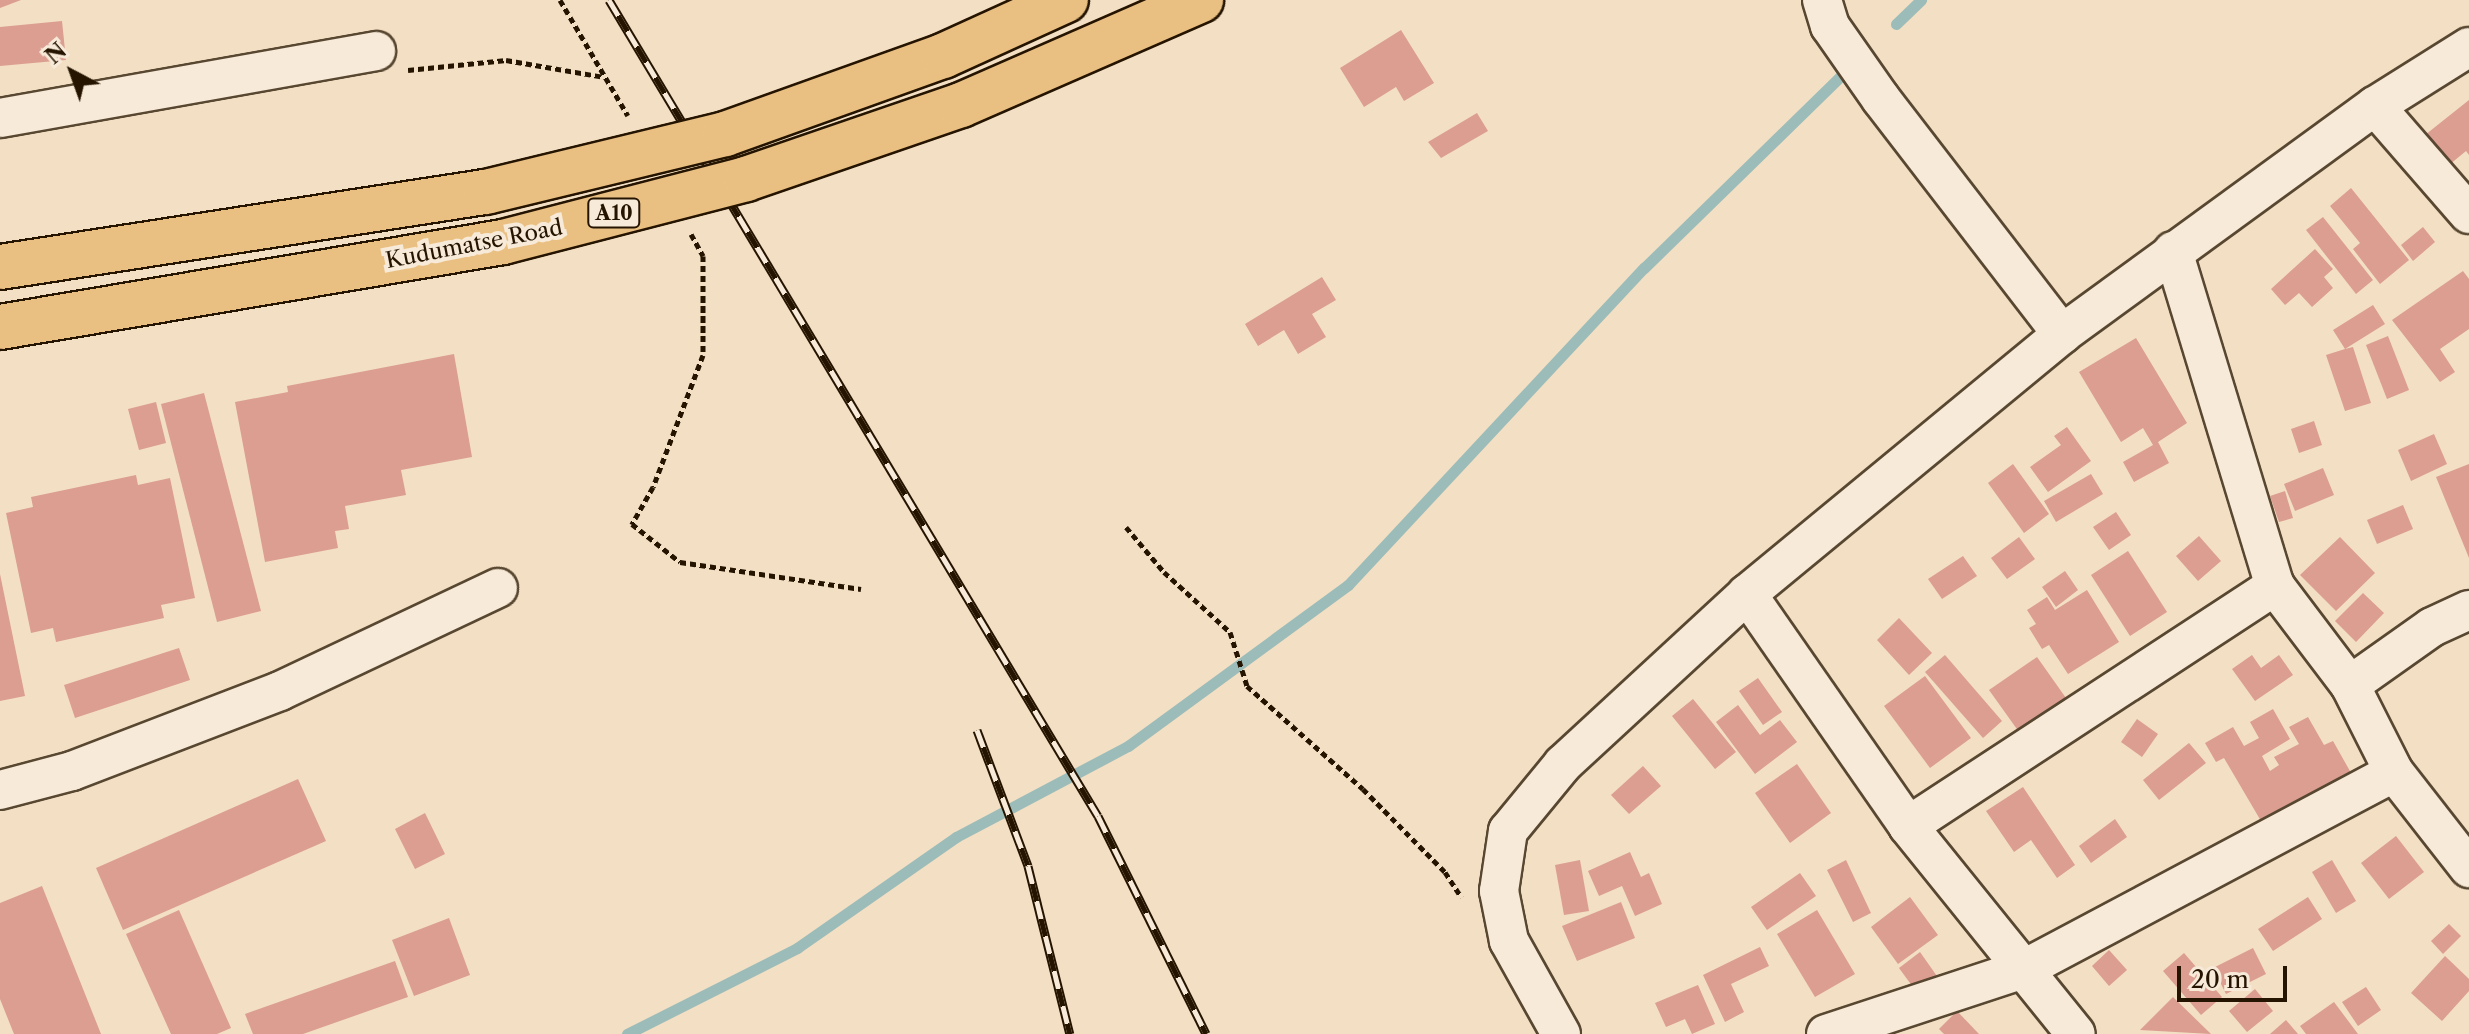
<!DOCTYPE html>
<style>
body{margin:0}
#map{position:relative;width:2469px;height:1034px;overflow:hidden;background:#f3dfc3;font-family:"Libre Caslon Text",serif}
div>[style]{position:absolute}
.stream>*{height:11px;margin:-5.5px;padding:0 5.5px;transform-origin:5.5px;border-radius:5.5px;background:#9cbcb9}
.building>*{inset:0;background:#db9e91}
.path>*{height:5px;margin-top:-2.5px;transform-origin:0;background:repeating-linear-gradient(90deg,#251400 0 6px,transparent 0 10px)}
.roads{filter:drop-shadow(2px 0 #584731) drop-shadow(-2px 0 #584731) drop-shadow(0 2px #584731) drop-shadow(0 -2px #584731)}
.minor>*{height:38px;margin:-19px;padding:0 19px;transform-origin:19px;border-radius:19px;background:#f7ead8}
.rail>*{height:9px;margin-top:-4.5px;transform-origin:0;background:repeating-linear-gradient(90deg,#f7ead8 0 18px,#251400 0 36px);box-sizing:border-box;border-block:2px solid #251400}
.bridges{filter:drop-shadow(2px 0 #251400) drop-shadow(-2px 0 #251400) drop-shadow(0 2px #251400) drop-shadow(0 -2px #251400)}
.major-bridge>*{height:44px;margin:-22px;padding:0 22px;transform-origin:22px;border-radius:22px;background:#eac082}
span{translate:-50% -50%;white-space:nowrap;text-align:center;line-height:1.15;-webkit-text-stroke:8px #f7ead8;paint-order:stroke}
.shield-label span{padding:2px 6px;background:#f7ead8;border:2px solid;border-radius:6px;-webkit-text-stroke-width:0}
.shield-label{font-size:20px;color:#251400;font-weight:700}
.street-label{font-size:22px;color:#251400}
.north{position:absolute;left:32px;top:32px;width:80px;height:80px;-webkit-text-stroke:6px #f7ead8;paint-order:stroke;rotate:319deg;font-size:22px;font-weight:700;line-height:32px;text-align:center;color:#251400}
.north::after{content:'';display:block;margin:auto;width:28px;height:36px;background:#251400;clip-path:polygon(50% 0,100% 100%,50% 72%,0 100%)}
.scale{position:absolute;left:2177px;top:966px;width:110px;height:36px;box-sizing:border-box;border:4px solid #251400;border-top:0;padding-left:10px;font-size:24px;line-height:28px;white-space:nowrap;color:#251400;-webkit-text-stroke:6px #f7ead8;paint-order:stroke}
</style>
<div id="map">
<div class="stream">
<i style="left:1896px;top:24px;width:35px;rotate:-44deg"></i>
<i style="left:627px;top:1034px;width:191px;rotate:-26.8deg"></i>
<i style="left:797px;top:948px;width:194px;rotate:-34.9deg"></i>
<i style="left:956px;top:837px;width:195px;rotate:-27.9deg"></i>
<i style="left:1128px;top:746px;width:273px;rotate:-36.2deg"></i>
<i style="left:1348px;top:585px;width:434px;rotate:-47deg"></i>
<i style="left:1644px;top:268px;width:282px;rotate:-44.3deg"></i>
</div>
<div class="building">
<i style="clip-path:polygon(0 0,21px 0,0 8px)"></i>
<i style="clip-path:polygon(62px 21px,66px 60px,0 66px,0 27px)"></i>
<i style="clip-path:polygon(1401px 30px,1434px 83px,1404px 101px,1396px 87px,1364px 107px,1340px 68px)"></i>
<i style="clip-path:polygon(2469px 100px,2469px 155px,2466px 151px,2449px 165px,2425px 135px)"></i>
<i style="clip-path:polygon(1477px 113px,1488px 131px,1441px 158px,1428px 142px)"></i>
<i style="clip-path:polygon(2351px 188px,2409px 260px,2380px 284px,2353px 249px,2360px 243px,2330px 206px)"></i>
<i style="clip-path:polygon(2323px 217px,2373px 280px,2356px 294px,2306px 230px)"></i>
<i style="clip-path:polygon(2423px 227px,2435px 242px,2413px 261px,2401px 245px)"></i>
<i style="clip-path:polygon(2315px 249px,2333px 269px,2324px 277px,2333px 288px,2312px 307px,2299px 293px,2285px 305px,2271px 289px)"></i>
<i style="clip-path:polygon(2463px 271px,2469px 279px,2469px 329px,2440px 349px,2455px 372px,2440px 382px,2392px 320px)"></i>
<i style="clip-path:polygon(1322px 277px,1336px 300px,1312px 314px,1326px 337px,1298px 354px,1284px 330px,1258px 346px,1245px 324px)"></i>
<i style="clip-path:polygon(2373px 305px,2385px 324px,2345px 349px,2353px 347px,2371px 403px,2345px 411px,2326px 355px,2345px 349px,2333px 330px)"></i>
<i style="clip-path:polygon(2388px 336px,2409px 390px,2387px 399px,2366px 345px)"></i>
<i style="clip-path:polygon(2136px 338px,2187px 423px,2158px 442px,2169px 463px,2134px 482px,2123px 462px,2153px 445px,2143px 428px,2121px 442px,2079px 372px)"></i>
<i style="clip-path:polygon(454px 354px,472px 457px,401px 470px,406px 495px,345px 506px,349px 529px,335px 531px,338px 548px,265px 562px,235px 402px,288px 392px,287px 386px)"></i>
<i style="clip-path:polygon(204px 393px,261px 611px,217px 622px,161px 404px)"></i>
<i style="clip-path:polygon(156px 402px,166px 443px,139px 450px,128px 409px)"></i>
<i style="clip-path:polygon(2314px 421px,2322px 445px,2299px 453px,2291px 429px)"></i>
<i style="clip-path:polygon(2067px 427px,2091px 461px,2048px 492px,2030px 467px,2061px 445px,2054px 436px)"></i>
<i style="clip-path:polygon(2434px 434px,2447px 464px,2411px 481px,2398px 450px)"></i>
<i style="clip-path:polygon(2013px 464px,2049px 514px,2024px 533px,1988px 483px)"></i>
<i style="clip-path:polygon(2469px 464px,2469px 558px,2436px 477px)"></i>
<i style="clip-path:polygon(2323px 468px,2334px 495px,2295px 511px,2284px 484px)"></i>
<i style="clip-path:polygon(2091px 474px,2103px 494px,2056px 522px,2044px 501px)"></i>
<i style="clip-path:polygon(136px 475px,138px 485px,170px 478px,195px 598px,161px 605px,164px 618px,56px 642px,53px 628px,31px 633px,6px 513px,33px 507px,31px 497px)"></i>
<i style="clip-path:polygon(2285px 491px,2293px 518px,2279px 522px,2270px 496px)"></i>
<i style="clip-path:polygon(2403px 505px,2413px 529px,2377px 544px,2367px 520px)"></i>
<i style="clip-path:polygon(2116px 512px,2131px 535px,2109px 550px,2093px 527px)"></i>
<i style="clip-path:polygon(2199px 536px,2221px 561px,2198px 581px,2176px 556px)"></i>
<i style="clip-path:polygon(2019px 537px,2035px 559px,2007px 579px,1991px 558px)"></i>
<i style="clip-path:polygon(2340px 537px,2375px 573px,2336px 611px,2300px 575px)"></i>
<i style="clip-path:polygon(2128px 551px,2167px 612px,2130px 636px,2091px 575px)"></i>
<i style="clip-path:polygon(1963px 556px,1977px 576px,1942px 599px,1928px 579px)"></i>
<i style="clip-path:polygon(2065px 571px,2078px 590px,2056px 607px,2042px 587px)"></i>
<i style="clip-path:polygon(0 574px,25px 696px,0 701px)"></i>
<i style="clip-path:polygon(2087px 590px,2119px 642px,2068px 674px,2049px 645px,2042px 649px,2029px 628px,2036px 624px,2027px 610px,2047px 597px,2055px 610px)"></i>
<i style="clip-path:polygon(2363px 593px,2384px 613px,2356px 642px,2335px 621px)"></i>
<i style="clip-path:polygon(1899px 618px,1932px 653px,1909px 675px,1877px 640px)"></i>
<i style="clip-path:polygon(179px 648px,190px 680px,75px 718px,64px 685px)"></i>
<i style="clip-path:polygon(1945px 655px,2002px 721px,1983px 738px,1925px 672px)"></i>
<i style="clip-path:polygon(2252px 655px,2261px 668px,2279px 655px,2293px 675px,2255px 701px,2232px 669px)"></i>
<i style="clip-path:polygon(2037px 657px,2066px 698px,2019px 732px,1989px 690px)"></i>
<i style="clip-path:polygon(1925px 676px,1971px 738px,1930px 768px,1884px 706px)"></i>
<i style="clip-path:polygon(1758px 678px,1782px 712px,1763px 725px,1739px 691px)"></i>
<i style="clip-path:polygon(1693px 699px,1736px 752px,1715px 769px,1672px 716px)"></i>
<i style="clip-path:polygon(1738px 705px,1760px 735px,1780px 720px,1797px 742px,1755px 774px,1716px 722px)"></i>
<i style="clip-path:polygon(2273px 709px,2290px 739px,2262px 756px,2270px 771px,2279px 765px,2274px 757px,2299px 744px,2289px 727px,2308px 717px,2324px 745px,2333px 741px,2355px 780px,2303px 809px,2298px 800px,2261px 821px,2224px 758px,2216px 762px,2205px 743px,2233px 727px,2244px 746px,2259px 738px,2250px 722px)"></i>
<i style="clip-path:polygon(2137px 719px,2158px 734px,2142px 757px,2121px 742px)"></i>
<i style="clip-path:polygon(2189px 743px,2206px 763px,2159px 800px,2143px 780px)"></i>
<i style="clip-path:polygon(1797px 764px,1831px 813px,1790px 843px,1755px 793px)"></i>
<i style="clip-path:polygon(1643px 766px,1661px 786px,1629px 814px,1611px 795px)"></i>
<i style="clip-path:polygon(298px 779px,326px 841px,123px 930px,96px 868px)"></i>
<i style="clip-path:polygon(2023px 787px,2075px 865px,2057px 878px,2031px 840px,2014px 852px,1986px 811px)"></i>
<i style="clip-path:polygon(425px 813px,445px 854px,415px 869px,395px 829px)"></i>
<i style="clip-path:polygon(2115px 819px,2127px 837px,2091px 863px,2079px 846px)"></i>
<i style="clip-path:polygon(2396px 836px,2424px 872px,2389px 899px,2361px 863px)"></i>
<i style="clip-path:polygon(1630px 852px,1641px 877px,1649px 873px,1662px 904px,1635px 916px,1622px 886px,1599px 896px,1588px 871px)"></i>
<i style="clip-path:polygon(1580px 860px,1589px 911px,1564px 915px,1555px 865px)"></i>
<i style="clip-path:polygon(1846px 860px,1871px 913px,1853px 922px,1827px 870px)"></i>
<i style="clip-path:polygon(2332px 860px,2356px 901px,2336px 913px,2312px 872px)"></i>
<i style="clip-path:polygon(1800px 873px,1816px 896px,1767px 930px,1751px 907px)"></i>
<i style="clip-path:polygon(42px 886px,101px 1034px,14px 1034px,0 999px,0 903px)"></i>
<i style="clip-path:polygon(1910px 897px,1938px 935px,1898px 964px,1871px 927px)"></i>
<i style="clip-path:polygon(2308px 897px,2322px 919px,2273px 951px,2258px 929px)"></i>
<i style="clip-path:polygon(1621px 902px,1635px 938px,1577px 961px,1562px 926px)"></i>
<i style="clip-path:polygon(179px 910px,231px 1028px,217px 1034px,171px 1034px,126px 934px)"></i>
<i style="clip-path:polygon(1817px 910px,1855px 974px,1815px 997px,1777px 934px)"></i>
<i style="clip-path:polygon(449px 918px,470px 975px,414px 996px,392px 940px)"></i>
<i style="clip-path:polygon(2449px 924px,2461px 936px,2443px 954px,2431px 941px)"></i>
<i style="clip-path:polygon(1760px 947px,1769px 966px,1731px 984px,1744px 1012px,1725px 1022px,1703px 975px)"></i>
<i style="clip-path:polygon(2253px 948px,2266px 974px,2226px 994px,2213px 968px)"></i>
<i style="clip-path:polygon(2109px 950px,2127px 970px,2109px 986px,2092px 966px)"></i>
<i style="clip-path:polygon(1920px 952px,1939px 979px,1918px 994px,1899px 968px)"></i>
<i style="clip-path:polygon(2184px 953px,2222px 997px,2201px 1015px,2163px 971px)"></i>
<i style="clip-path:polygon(2445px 956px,2469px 979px,2469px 991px,2442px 1021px,2411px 993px)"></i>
<i style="clip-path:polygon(395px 961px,408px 997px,303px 1034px,253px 1034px,245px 1014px)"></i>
<i style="clip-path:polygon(1698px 985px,1715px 1024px,1692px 1034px,1685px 1019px,1666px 1027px,1655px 1003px)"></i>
<i style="clip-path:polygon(2366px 987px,2381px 1010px,2358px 1026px,2342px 1002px)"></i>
<i style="clip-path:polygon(2255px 989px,2273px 1011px,2247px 1032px,2229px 1011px)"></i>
<i style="clip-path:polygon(2173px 997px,2211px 1034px,2140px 1030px)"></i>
<i style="clip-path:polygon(2334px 1002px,2358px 1034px,2306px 1034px,2300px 1026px)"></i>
<i style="clip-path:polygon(1957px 1011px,1979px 1034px,1944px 1034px,1939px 1029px)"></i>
<i style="clip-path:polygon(2286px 1020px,2298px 1034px,2270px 1034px)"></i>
</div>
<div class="path">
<i style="left:560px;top:0;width:134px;rotate:59.6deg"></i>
<i style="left:408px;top:70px;width:99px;rotate:-5.8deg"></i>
<i style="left:506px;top:60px;width:99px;rotate:9.8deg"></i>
<i style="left:691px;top:234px;width:25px;rotate:61deg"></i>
<i style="left:703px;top:256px;width:99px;rotate:90deg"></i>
<i style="left:703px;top:355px;width:141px;rotate:110.7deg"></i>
<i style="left:653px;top:487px;width:43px;rotate:119.6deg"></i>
<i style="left:632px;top:524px;width:61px;rotate:38.4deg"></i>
<i style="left:680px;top:562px;width:183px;rotate:8.5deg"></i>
<i style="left:1126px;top:527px;width:59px;rotate:49.8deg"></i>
<i style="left:1164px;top:572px;width:89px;rotate:42.3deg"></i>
<i style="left:1230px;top:632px;width:57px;rotate:72.5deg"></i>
<i style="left:1247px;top:686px;width:155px;rotate:41.6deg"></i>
<i style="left:1363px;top:789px;width:117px;rotate:45.3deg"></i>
<i style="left:1445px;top:872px;width:30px;rotate:57deg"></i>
</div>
<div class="roads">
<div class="minor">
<i style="left:1822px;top:0;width:27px;rotate:73deg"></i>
<i style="left:1830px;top:26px;width:89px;rotate:55.1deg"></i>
<i style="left:1881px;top:99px;width:297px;rotate:52.4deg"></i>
<i style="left:2375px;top:106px;width:143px;rotate:49deg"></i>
<i style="left:0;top:118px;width:382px;rotate:-10.1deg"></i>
<i style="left:2173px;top:251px;width:350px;rotate:73.1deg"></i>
<i style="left:2275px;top:586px;width:124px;rotate:52.9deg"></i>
<i style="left:2350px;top:685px;width:97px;rotate:63.2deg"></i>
<i style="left:2394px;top:772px;width:122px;rotate:52deg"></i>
<i style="left:1747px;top:594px;width:282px;rotate:55.2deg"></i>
<i style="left:1908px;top:826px;width:267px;rotate:51.1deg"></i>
<i style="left:2350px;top:685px;width:100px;rotate:-35.3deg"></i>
<i style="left:2432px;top:627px;width:41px;rotate:-24.7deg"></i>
<i style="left:0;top:790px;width:74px;rotate:-14.8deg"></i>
<i style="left:72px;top:771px;width:223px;rotate:-21deg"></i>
<i style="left:280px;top:691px;width:241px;rotate:-25.3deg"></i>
<i style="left:1908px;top:826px;width:439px;rotate:-33.2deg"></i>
<i style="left:1561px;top:1034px;width:107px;rotate:-119.2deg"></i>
<i style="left:1509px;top:941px;width:51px;rotate:-101.3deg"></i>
<i style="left:1499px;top:891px;width:61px;rotate:-81.5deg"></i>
<i style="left:1508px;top:831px;width:87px;rotate:-50.6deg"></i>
<i style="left:1563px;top:764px;width:251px;rotate:-42.7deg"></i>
<i style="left:1747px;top:594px;width:408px;rotate:-39.5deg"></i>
<i style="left:2062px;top:334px;width:387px;rotate:-36.1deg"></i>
<i style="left:2375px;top:106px;width:111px;rotate:-32.1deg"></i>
<i style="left:1826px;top:1034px;width:208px;rotate:-18.2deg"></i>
<i style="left:2024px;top:969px;width:419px;rotate:-28deg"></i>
</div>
</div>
<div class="rail">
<i style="left:609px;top:0;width:951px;rotate:59.07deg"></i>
<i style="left:1098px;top:816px;width:243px;rotate:63.6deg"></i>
<i style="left:977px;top:730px;width:145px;rotate:69.4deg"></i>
<i style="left:1028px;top:866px;width:173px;rotate:76deg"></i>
</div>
<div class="bridges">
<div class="major-bridge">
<i style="left:0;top:267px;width:492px;rotate:-8.8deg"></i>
<i style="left:486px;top:192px;width:246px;rotate:-13.6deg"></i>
<i style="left:725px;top:134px;width:232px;rotate:-19.7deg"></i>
<i style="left:943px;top:56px;width:135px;rotate:-24.5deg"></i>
<i style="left:0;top:327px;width:510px;rotate:-9.59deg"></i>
<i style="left:503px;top:242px;width:251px;rotate:-14.5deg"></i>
<i style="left:746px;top:179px;width:227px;rotate:-19deg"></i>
<i style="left:961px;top:105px;width:262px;rotate:-23.6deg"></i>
</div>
</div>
<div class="shield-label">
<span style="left:614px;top:213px">A10</span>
</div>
<div class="street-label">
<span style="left:474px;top:244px;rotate:-11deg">Kudumatse Road</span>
</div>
<div class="north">N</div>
<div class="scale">20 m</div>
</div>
